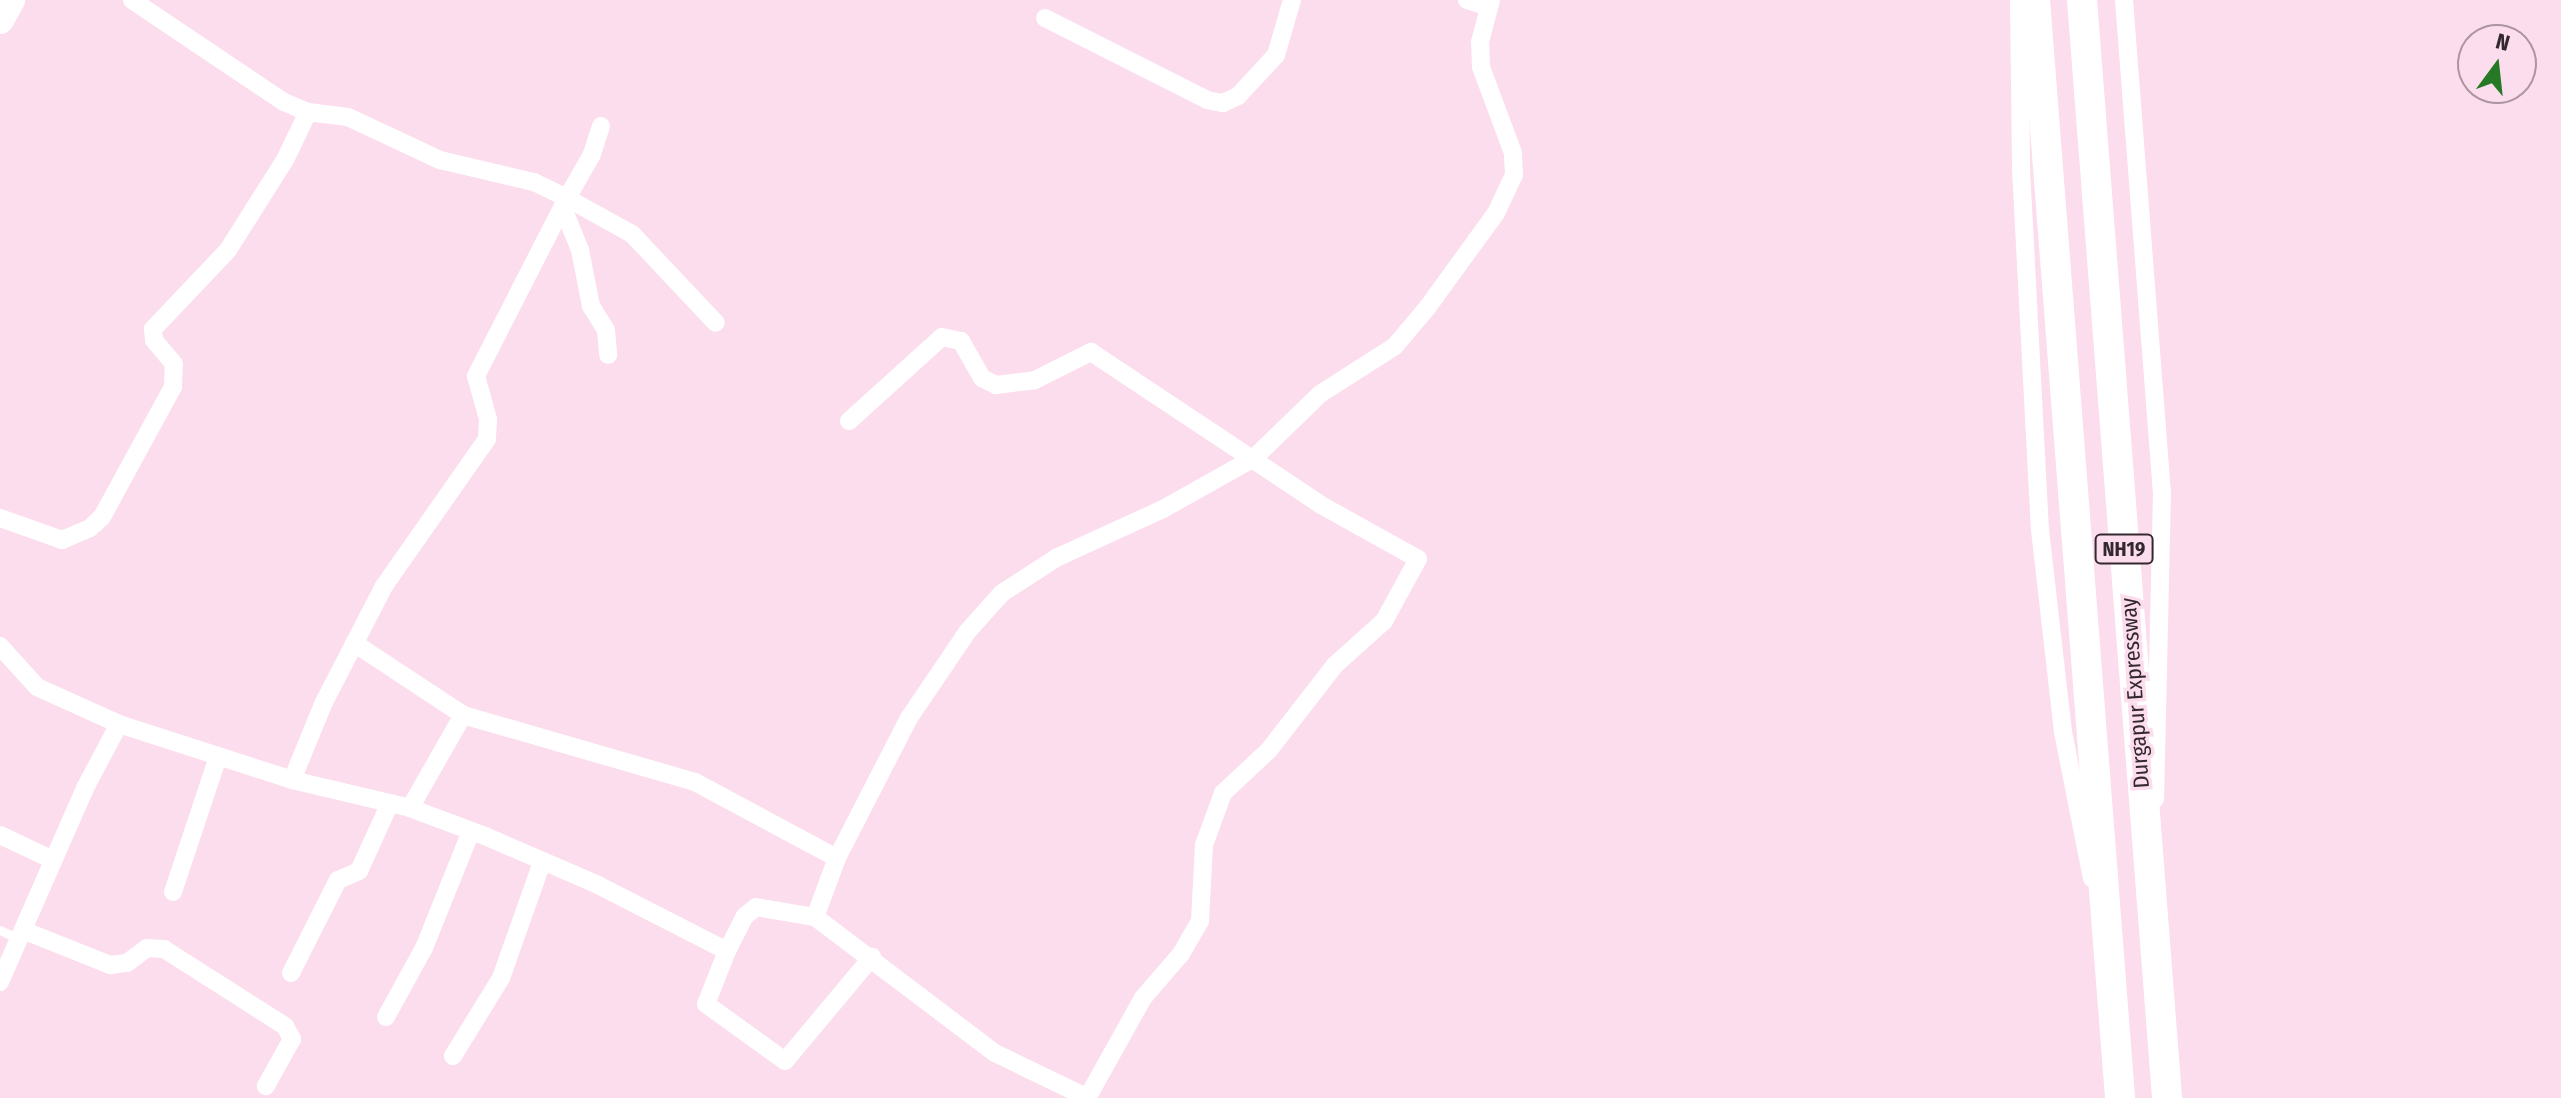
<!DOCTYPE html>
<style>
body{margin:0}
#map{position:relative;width:2561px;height:1098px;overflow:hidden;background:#fcdded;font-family:"Fira Sans Condensed",sans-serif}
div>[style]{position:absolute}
.service>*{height:9px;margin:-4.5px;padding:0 4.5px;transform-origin:4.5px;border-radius:4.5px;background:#fff}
.minor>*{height:18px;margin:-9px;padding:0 9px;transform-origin:9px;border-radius:9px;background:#fff}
.primary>*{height:28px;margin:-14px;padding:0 14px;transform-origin:14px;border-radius:14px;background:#fff}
.trunk>*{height:30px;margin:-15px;padding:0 15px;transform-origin:15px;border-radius:15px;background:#fff}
span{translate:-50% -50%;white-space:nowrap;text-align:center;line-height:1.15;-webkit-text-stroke:7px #fcdded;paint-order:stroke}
.shield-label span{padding:2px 6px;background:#fcdded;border:2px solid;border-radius:6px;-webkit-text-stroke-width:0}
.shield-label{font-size:20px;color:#33282e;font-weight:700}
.street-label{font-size:22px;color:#33282e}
.north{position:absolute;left:2457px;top:24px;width:80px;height:80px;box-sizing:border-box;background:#fcdded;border:2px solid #ac95a1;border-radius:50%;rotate:15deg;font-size:22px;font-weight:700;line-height:32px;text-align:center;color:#33282e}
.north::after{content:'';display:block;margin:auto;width:28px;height:36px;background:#267a26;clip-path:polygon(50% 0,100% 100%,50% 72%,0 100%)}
</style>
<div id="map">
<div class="service">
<i style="left:0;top:930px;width:23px;rotate:25deg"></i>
</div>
<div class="minor">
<i style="left:132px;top:0;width:183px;rotate:33.9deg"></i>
<i style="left:284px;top:102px;width:26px;rotate:23deg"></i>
<i style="left:308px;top:112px;width:40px;rotate:7.1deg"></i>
<i style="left:348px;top:117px;width:102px;rotate:25.1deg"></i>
<i style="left:440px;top:160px;width:97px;rotate:13.2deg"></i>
<i style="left:534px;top:182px;width:37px;rotate:26deg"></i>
<i style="left:567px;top:198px;width:200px;rotate:117.1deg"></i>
<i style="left:476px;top:376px;width:45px;rotate:74.4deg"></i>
<i style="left:488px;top:419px;width:20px;rotate:93deg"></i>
<i style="left:487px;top:439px;width:179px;rotate:125deg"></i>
<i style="left:384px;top:586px;width:131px;rotate:117.3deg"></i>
<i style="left:324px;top:702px;width:84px;rotate:112.3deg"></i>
<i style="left:1467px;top:0;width:22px;rotate:18deg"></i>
<i style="left:2019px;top:0;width:169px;rotate:89.3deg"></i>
<i style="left:2021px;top:169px;width:361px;rotate:87deg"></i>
<i style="left:2040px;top:530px;width:203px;rotate:83.5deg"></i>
<i style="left:2063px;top:732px;width:149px;rotate:78.8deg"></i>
<i style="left:2124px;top:0;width:493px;rotate:85.6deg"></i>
<i style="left:2162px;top:492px;width:307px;rotate:91.3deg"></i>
<i style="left:1045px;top:18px;width:182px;rotate:26.8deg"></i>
<i style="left:1207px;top:100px;width:16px;rotate:11deg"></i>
<i style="left:1223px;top:103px;width:17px;rotate:-25deg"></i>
<i style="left:1238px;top:96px;width:56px;rotate:-47.2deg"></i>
<i style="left:1276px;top:55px;width:57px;rotate:-73.8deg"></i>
<i style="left:601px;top:126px;width:32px;rotate:108deg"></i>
<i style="left:591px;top:156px;width:48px;rotate:119.7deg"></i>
<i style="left:567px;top:198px;width:74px;rotate:29deg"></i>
<i style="left:632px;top:234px;width:122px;rotate:46.7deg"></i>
<i style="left:563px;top:208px;width:45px;rotate:68deg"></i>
<i style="left:580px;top:250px;width:57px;rotate:78.9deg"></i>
<i style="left:591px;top:306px;width:28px;rotate:58deg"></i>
<i style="left:606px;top:330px;width:25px;rotate:85deg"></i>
<i style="left:849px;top:421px;width:125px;rotate:-42.1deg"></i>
<i style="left:942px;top:337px;width:19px;rotate:12deg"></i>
<i style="left:961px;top:341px;width:43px;rotate:60.4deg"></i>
<i style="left:982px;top:378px;width:16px;rotate:27deg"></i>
<i style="left:996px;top:385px;width:39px;rotate:-7deg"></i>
<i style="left:1035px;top:380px;width:63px;rotate:-26.6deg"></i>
<i style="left:1091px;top:352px;width:276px;rotate:33.6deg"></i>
<i style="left:1321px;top:505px;width:111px;rotate:29.1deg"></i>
<i style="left:1418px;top:559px;width:71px;rotate:118.7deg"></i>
<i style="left:1384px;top:621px;width:66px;rotate:138.1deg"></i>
<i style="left:1335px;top:665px;width:108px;rotate:127.8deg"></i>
<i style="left:1269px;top:750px;width:63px;rotate:136.9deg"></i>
<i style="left:1223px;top:793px;width:55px;rotate:110.1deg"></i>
<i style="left:1204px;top:845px;width:76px;rotate:93deg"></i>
<i style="left:1200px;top:921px;width:39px;rotate:120deg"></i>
<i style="left:1180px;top:955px;width:57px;rotate:130.7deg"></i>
<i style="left:1143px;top:998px;width:115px;rotate:119.2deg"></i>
<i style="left:0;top:518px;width:66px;rotate:19.5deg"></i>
<i style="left:62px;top:540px;width:30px;rotate:-23deg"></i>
<i style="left:90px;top:528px;width:16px;rotate:-43deg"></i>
<i style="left:102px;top:517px;width:148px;rotate:-61.4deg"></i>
<i style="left:173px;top:387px;width:23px;rotate:-88deg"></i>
<i style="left:174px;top:364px;width:31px;rotate:-130deg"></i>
<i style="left:154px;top:340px;width:11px;rotate:-95deg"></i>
<i style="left:153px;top:329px;width:109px;rotate:-46.5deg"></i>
<i style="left:228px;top:250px;width:107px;rotate:-57.7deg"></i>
<i style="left:285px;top:160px;width:53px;rotate:-64.4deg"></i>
<i style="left:354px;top:643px;width:131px;rotate:33.4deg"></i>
<i style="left:463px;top:715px;width:241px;rotate:16.1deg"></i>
<i style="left:695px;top:782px;width:161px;rotate:28.2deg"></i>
<i style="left:837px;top:858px;width:157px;rotate:-62.8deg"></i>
<i style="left:909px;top:718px;width:105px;rotate:-55.9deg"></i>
<i style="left:968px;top:631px;width:51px;rotate:-48.2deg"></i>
<i style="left:1002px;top:593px;width:64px;rotate:-32.9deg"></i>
<i style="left:1056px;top:558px;width:118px;rotate:-24.6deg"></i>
<i style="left:1163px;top:509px;width:104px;rotate:-29.3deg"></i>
<i style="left:1254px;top:458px;width:92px;rotate:-44.1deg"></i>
<i style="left:1320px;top:394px;width:89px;rotate:-32.6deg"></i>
<i style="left:1395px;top:346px;width:50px;rotate:-49.9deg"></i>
<i style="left:1427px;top:308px;width:117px;rotate:-54deg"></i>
<i style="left:1496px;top:213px;width:42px;rotate:-64.7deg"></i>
<i style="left:1514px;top:175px;width:22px;rotate:-93deg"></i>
<i style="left:1513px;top:153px;width:92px;rotate:-110.4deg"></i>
<i style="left:1481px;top:67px;width:25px;rotate:-92deg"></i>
<i style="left:1480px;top:42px;width:43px;rotate:-75.3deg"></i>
<i style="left:0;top:646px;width:55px;rotate:47.9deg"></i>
<i style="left:37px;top:687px;width:90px;rotate:24.3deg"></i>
<i style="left:119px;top:724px;width:182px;rotate:17.9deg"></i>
<i style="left:292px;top:780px;width:121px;rotate:13.3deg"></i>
<i style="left:410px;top:808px;width:80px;rotate:20.5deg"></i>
<i style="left:485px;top:836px;width:123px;rotate:23.4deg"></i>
<i style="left:598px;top:885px;width:145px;rotate:27.1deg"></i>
<i style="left:727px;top:951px;width:39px;rotate:-63deg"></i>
<i style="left:745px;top:916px;width:14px;rotate:-39deg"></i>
<i style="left:756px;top:907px;width:60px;rotate:9.6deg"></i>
<i style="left:410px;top:808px;width:107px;rotate:-60.3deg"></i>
<i style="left:0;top:835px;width:59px;rotate:25.3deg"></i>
<i style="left:837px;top:858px;width:63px;rotate:110.4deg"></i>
<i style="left:815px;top:917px;width:226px;rotate:37.1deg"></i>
<i style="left:995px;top:1053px;width:103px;rotate:25.8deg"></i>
<i style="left:173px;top:892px;width:142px;rotate:-71.6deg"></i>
<i style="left:25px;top:931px;width:92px;rotate:21.8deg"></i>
<i style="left:110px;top:965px;width:17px;rotate:-7deg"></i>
<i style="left:127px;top:963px;width:25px;rotate:-37deg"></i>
<i style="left:147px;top:948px;width:17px;rotate:3deg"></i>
<i style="left:164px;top:949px;width:143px;rotate:32.5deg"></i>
<i style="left:285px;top:1026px;width:15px;rotate:62deg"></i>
<i style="left:292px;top:1039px;width:54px;rotate:119deg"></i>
<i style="left:727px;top:951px;width:57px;rotate:111.6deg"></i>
<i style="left:706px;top:1004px;width:97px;rotate:35.8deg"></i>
<i style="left:785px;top:1061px;width:136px;rotate:-50.1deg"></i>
<i style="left:291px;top:973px;width:104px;rotate:-63.2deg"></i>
<i style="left:338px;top:880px;width:23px;rotate:-23deg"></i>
<i style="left:359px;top:871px;width:75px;rotate:-65.5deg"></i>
<i style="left:0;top:982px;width:212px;rotate:-66.3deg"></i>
<i style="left:85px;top:788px;width:72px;rotate:-62deg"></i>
<i style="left:386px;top:1017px;width:79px;rotate:-61.2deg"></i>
<i style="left:424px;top:948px;width:126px;rotate:-68.1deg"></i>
<i style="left:453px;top:1056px;width:92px;rotate:-58.4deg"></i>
<i style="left:501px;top:978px;width:123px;rotate:-70.5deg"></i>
</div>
<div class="primary">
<i style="left:0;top:20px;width:23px;rotate:-61deg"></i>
</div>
<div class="trunk">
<i style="left:2035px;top:0;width:1101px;rotate:85.57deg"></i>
<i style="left:2082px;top:0;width:1101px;rotate:85.57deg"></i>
</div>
<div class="shield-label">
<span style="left:2124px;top:549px">NH19</span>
</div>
<div class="street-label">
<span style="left:2135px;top:693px;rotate:-94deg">Durgapur Expressway</span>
</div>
<div class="north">N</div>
</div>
